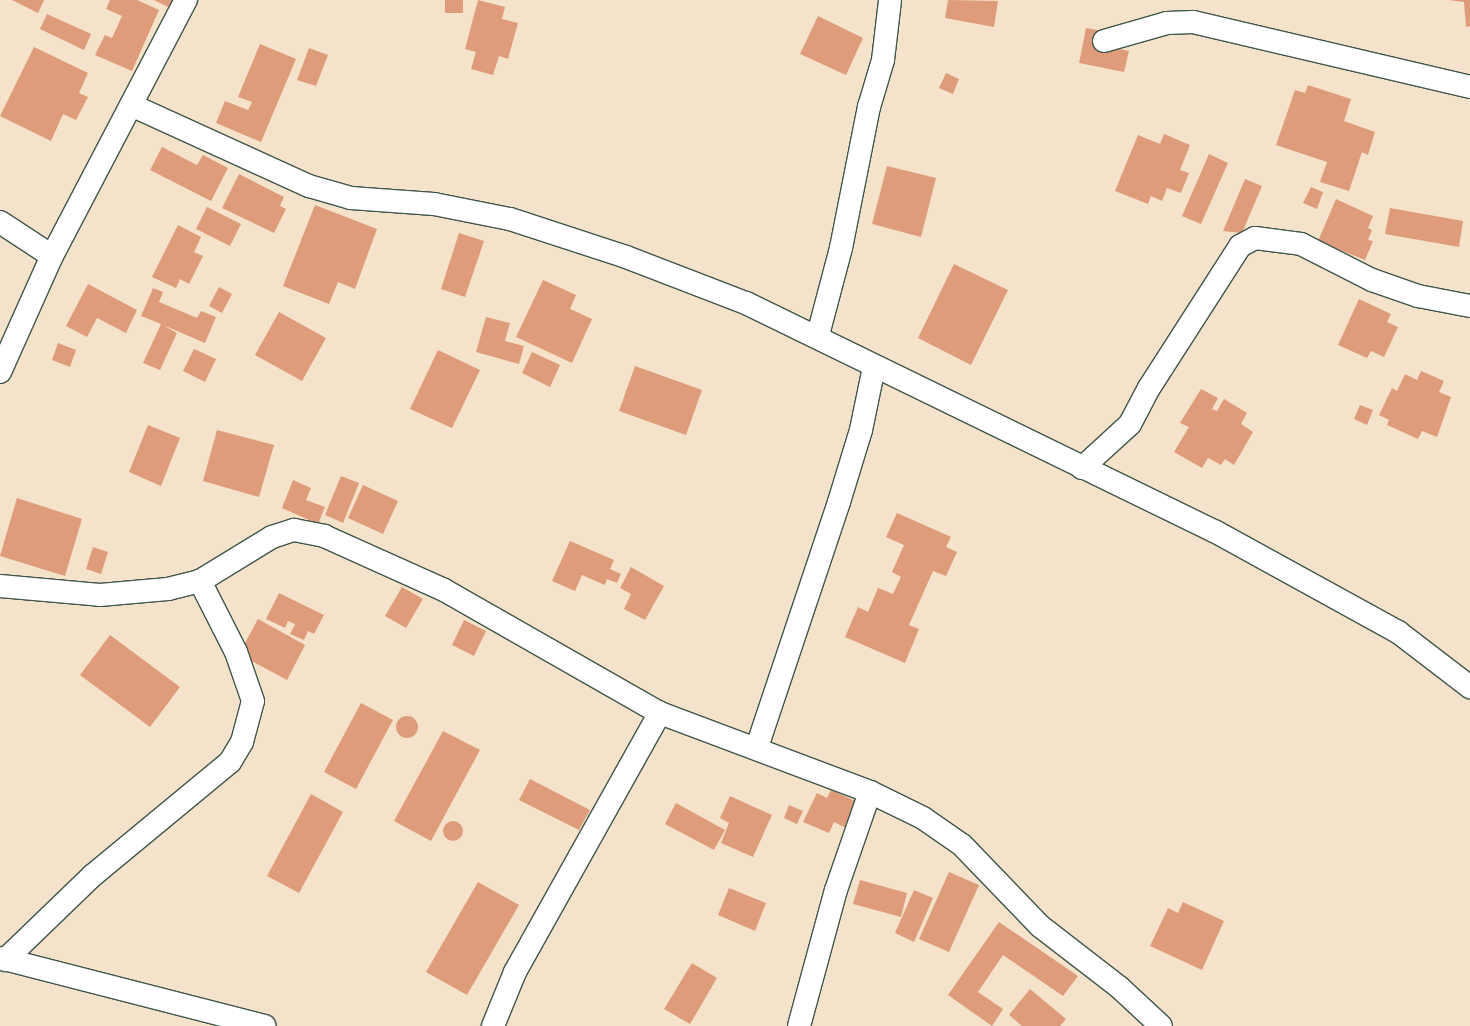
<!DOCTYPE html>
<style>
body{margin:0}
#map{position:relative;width:1470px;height:1026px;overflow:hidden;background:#f4e3ca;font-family:"Patrick Hand",sans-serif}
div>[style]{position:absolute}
.building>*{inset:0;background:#df9c7b}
.round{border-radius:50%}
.roads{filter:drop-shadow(1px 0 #3f564a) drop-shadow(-1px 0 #3f564a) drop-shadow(0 1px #3f564a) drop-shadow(0 -1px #3f564a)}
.street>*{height:22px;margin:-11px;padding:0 11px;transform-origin:11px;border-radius:11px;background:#fff}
span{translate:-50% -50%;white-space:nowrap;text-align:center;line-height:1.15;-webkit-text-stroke:3px #fff;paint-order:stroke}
</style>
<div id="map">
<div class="building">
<i style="clip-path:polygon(12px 0,44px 0,38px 13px)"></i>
<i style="clip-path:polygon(110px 0,137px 0,159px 10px,132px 71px,95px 55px,105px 35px,112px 38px,122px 16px,106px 9px)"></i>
<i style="clip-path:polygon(154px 0,177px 0,172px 9px)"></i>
<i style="clip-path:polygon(445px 0,463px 0,463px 13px,445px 13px)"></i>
<i style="clip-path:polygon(478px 0,505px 7px,502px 19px,518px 23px,508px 59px,499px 56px,493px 75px,471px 69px,476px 52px,465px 49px)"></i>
<i style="clip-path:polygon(948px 0,998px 1px,994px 27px,945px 18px)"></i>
<i style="clip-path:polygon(1448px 0,1470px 0,1470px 26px,1466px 27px,1464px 2px)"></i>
<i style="clip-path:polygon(47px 14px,91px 34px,84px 50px,40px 29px)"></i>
<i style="clip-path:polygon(818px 16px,863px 38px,846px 75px,800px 54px)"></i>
<i style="clip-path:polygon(1086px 28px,1104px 31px,1101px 45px,1129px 51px,1124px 72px,1079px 63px)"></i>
<i style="clip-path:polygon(260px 44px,296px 59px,261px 142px,216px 123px,225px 101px,248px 110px,252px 102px,238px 97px)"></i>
<i style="clip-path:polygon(34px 47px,88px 73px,79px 93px,88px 97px,76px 120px,63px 114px,51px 141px,0 116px)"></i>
<i style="clip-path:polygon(309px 48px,328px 55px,316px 86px,297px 80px)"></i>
<i style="clip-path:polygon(946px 73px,959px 79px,953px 94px,939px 88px)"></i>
<i style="clip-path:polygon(1308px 85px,1351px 99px,1344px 121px,1375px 132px,1368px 155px,1362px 152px,1349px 191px,1320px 182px,1327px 162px,1276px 145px,1295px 90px,1305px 93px)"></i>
<i style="clip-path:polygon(1164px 134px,1190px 145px,1180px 170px,1189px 173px,1181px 193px,1167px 188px,1162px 201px,1151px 196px,1148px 204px,1115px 191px,1138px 135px,1160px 144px)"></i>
<i style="clip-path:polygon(162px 147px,197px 165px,203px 155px,228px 168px,211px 201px,150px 170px)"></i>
<i style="clip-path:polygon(1209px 154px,1228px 163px,1201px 224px,1182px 216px)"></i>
<i style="clip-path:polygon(887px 166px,936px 178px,921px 237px,872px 224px)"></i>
<i style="clip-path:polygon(239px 174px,284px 197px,280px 206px,286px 209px,274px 233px,222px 208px)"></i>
<i style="clip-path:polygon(1245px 179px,1262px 186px,1242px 233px,1223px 231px)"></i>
<i style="clip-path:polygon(1311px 187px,1323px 192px,1317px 209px,1303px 203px)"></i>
<i style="clip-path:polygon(1336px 199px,1373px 216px,1368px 228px,1372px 230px,1368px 240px,1373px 241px,1365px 260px,1318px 241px)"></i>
<i style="clip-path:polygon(315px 205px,377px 229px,355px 289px,338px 282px,329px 304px,283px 286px)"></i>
<i style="clip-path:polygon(207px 207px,241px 224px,230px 246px,196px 229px)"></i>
<i style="clip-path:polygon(1390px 208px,1463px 221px,1459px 247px,1385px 234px)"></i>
<i style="clip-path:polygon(178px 225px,201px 237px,194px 252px,203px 256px,189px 284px,180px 279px,176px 288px,152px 277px)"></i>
<i style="clip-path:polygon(459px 233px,484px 241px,465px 297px,441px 289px)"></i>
<i style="clip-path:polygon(954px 264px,1008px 290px,971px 365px,918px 338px)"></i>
<i style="clip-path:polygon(543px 280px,576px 295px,570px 309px,592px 319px,572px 363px,516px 337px)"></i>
<i style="clip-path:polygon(88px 284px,137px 310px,126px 333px,97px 318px,87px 337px,66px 326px)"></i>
<i style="clip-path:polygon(219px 287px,232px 294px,222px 313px,209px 306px)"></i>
<i style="clip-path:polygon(153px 288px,163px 292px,159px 302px,197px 318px,201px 311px,216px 317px,205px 343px,163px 325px,177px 333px,160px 370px,143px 363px,161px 324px,141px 316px)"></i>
<i style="clip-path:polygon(1359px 299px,1391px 314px,1387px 322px,1398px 327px,1384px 357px,1371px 351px,1367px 358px,1338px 345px)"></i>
<i style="clip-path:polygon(279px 312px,326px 338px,302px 381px,255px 355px)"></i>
<i style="clip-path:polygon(486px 317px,510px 323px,505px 341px,524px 346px,519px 364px,476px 352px)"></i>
<i style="clip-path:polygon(58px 343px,76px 350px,70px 367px,52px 360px)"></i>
<i style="clip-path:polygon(194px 349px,216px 359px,205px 382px,183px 371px)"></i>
<i style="clip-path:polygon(438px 350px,480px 370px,452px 428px,410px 409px)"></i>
<i style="clip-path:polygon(532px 352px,560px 365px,550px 387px,522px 373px)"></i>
<i style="clip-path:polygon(635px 366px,702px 390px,686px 435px,619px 411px)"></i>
<i style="clip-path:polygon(1421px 371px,1444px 381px,1439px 392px,1451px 397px,1437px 437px,1422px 431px,1418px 439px,1387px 425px,1389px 420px,1379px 415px,1392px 388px,1397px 391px,1405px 374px,1417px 380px)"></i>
<i style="clip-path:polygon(1201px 389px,1218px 398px,1212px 409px,1217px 411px,1224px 399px,1247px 413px,1241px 424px,1253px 432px,1234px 465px,1225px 459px,1221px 465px,1208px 458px,1202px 468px,1174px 452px,1189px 427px,1180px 423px)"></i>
<i style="clip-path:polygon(1360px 405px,1373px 410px,1367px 425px,1354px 419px)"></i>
<i style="clip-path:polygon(148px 425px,180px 438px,161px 486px,129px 472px)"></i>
<i style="clip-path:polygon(217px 430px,274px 445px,259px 497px,203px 481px)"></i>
<i style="clip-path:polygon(341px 476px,359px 483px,343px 523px,325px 515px)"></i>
<i style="clip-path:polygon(293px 480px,311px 488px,306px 500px,325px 507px,318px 524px,282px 508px)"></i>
<i style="clip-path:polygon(363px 485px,398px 501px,383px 534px,348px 518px)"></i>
<i style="clip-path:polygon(17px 498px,82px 519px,65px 576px,0 556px)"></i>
<i style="clip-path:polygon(897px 513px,951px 537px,946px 547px,957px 552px,946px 576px,933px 571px,909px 625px,919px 629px,905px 663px,845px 637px,858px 607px,868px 612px,878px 588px,893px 594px,901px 577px,892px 572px,904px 545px,886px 537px)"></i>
<i style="clip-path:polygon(570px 541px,614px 560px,610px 569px,621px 574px,617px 583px,607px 579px,605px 585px,582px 575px,575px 591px,552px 581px)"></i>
<i style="clip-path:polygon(93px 547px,108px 552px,101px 574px,86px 569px)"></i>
<i style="clip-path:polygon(631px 567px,664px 586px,645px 620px,624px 609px,631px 594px,620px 588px)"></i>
<i style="clip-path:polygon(402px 587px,423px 599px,406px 628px,385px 616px)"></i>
<i style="clip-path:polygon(279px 593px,324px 615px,314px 634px,308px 631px,304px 640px,290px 634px,295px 624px,288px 621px,285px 628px,266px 619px)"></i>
<i style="clip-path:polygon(258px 619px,305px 645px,287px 680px,239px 654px)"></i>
<i style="clip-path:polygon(464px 620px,486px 631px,474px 656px,452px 645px)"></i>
<i style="clip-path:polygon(110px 635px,180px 687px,150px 727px,80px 675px)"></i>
<i style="clip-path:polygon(361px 703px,393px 720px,356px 789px,324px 772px)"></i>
<i class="round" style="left:396px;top:716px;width:22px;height:22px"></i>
<i style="clip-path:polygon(443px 731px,480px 750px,431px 841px,394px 821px)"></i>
<i style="clip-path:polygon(530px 779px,590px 810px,579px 830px,519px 800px)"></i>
<i style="clip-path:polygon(831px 790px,862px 804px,850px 830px,834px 822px,829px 833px,803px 822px,817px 793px,827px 798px)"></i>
<i style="clip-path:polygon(311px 794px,343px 812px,299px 893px,267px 876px)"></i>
<i style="clip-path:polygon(730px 796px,772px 815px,753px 857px,721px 843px,729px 823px,720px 818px)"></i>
<i style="clip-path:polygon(676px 803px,725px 830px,714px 850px,665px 824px)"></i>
<i style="clip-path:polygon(789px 805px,803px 811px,797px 824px,784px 818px)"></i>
<i class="round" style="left:443px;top:821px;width:20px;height:20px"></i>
<i style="clip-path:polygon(949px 872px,979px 885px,949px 952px,919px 939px)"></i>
<i style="clip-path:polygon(860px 880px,907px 893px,901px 917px,853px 904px)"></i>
<i style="clip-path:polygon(478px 882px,519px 905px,467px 995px,426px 972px)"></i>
<i style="clip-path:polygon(729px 888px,766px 903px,755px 931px,718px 915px)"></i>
<i style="clip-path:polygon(914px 890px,933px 898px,914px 942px,895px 933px)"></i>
<i style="clip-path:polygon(1183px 902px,1224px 921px,1202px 970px,1150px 946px,1168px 908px,1178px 913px)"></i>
<i style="clip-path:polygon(999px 922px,1078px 976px,1063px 996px,1003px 955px,978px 992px,1003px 1009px,992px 1026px,948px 995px)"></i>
<i style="clip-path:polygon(692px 963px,717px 978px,690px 1024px,664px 1009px)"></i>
<i style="clip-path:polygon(1030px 989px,1066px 1019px,1060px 1026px,1022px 1026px,1009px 1015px)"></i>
</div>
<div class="roads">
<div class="street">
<i style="left:1104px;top:41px;width:66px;rotate:-15.9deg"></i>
<i style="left:1167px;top:23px;width:26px;rotate:-2deg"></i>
<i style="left:1193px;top:22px;width:285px;rotate:13.2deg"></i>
<i style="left:131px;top:105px;width:196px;rotate:24.5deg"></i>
<i style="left:309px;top:186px;width:44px;rotate:15.9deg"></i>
<i style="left:351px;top:198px;width:83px;rotate:4.1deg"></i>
<i style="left:434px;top:204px;width:77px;rotate:11.2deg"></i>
<i style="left:510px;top:219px;width:122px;rotate:18.1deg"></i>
<i style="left:626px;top:257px;width:129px;rotate:21deg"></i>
<i style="left:746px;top:303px;width:523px;rotate:25.98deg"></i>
<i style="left:1216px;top:532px;width:208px;rotate:28.8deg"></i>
<i style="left:1398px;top:632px;width:91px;rotate:37.4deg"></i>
<i style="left:0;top:222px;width:62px;rotate:33.2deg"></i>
<i style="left:818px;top:335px;width:90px;rotate:-75.2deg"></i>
<i style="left:841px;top:248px;width:144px;rotate:-78.8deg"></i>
<i style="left:869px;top:107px;width:49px;rotate:-73.4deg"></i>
<i style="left:883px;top:60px;width:60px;rotate:-83.3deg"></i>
<i style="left:0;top:372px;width:127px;rotate:-65.9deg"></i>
<i style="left:52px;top:256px;width:289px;rotate:-62.4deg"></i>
<i style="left:1082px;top:468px;width:65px;rotate:-42.5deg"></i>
<i style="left:1130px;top:424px;width:41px;rotate:-62.2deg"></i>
<i style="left:1149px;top:388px;width:169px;rotate:-57.3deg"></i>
<i style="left:1240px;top:246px;width:17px;rotate:-28deg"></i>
<i style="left:1255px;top:238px;width:46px;rotate:7.4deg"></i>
<i style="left:1301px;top:244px;width:80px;rotate:26.9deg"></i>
<i style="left:1372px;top:280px;width:49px;rotate:19.2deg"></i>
<i style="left:1418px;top:296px;width:53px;rotate:10.9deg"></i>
<i style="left:0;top:586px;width:100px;rotate:5.1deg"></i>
<i style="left:100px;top:595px;width:68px;rotate:-5deg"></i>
<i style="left:168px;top:589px;width:33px;rotate:-14deg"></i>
<i style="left:200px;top:581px;width:84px;rotate:-31.4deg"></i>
<i style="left:272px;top:537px;width:23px;rotate:-18deg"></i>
<i style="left:294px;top:530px;width:31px;rotate:11deg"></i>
<i style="left:324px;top:536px;width:132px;rotate:24.2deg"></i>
<i style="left:444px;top:590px;width:249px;rotate:29.7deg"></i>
<i style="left:660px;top:713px;width:224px;rotate:20.6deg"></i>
<i style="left:870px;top:792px;width:59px;rotate:26.1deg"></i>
<i style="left:923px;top:818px;width:47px;rotate:34.7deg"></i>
<i style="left:962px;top:845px;width:112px;rotate:46.1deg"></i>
<i style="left:1040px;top:926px;width:100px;rotate:37.7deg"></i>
<i style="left:1119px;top:987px;width:57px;rotate:42.9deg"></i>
<i style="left:757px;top:747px;width:258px;rotate:-71.5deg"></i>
<i style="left:839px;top:502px;width:75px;rotate:-73deg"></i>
<i style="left:861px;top:430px;width:64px;rotate:-78.3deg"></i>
<i style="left:0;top:958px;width:273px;rotate:14.4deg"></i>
<i style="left:5px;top:960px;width:121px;rotate:-44deg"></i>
<i style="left:92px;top:876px;width:179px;rotate:-39.6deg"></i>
<i style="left:230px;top:762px;width:23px;rotate:-59deg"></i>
<i style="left:242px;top:742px;width:42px;rotate:-75deg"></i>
<i style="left:253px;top:701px;width:52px;rotate:-109.1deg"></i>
<i style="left:236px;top:652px;width:80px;rotate:-116.9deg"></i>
<i style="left:493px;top:1026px;width:58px;rotate:-67.8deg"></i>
<i style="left:515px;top:972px;width:297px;rotate:-60.8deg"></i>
<i style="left:799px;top:1026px;width:141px;rotate:-74.8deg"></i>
<i style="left:836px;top:890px;width:104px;rotate:-70.9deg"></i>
</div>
</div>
</div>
